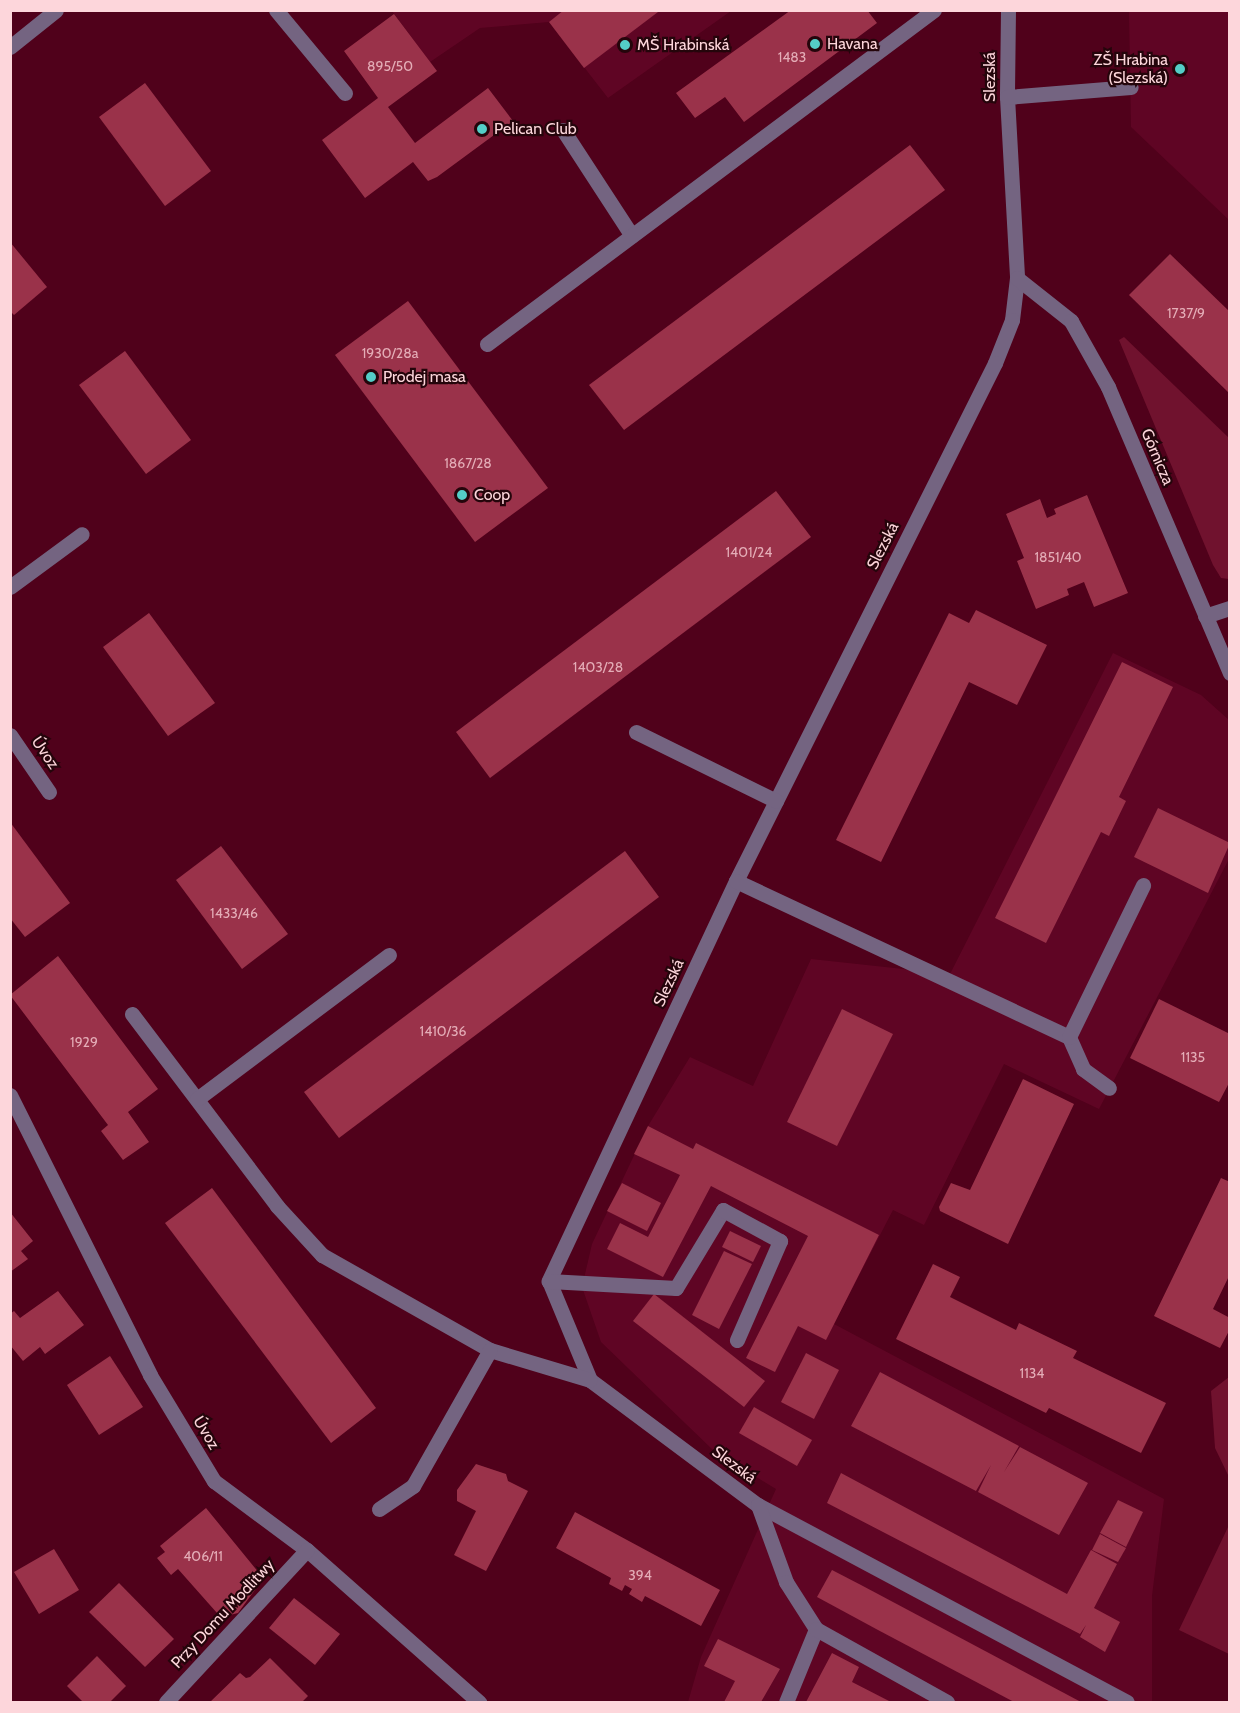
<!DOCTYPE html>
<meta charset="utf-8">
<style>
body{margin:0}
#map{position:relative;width:1240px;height:1713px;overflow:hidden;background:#50011b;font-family:Cabin,sans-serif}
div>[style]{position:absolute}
.built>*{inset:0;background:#5f0524}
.green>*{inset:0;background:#70122e}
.building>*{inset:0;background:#9a324a}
.minor>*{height:15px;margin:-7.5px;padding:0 7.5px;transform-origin:7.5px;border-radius:7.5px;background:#746481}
.dots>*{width:16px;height:16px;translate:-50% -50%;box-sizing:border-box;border:3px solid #24050b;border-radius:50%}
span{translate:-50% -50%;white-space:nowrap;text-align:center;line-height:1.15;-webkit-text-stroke:4.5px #24050b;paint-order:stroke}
.number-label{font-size:14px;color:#e4adb7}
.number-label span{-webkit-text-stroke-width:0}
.poi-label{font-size:16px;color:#fdd6db}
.left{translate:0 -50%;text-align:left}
.right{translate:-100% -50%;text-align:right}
.street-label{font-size:16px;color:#fdd6db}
.frame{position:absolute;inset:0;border:12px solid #fdd6db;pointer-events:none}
</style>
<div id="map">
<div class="built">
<i style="clip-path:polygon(392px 11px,731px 11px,608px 98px,549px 22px,480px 28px,430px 62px)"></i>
<i style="clip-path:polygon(1129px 11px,1229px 11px,1229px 220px,1131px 127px)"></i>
<i style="clip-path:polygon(1113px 653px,1201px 695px,1229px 720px,1229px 859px,1099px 1109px,1004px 1064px,924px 1225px,893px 1210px,834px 1324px,1164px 1499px,1152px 1596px,1152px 1702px,688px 1702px,701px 1657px,776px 1489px,715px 1452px,601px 1342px,582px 1287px,592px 1244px,648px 1126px,690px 1057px,753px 1086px,811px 959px,950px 974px)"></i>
</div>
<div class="green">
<i style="clip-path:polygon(1124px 337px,1229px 438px,1229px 579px,1221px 578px,1213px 565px,1119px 340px)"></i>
<i style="clip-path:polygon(1229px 1377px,1229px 1477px,1215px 1448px,1211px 1391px)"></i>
<i style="clip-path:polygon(1229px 1525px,1229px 1654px,1179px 1630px)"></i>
</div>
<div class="building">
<i style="clip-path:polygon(564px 10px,658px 10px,658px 12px,584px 68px,549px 22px)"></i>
<i style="clip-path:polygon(791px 10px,867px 10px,877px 23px,744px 122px,725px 97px,695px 118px,676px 93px)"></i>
<i style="clip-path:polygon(394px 14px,437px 71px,388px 107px,415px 143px,488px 88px,513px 121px,437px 177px,428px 181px,413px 162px,365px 198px,322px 140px,378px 98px,344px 51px)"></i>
<i style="clip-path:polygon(145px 83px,211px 171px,165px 206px,99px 117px)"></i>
<i style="clip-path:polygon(910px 145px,945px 190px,624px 430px,589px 385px)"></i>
<i style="clip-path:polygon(10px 242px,47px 287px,14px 315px,10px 311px)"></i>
<i style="clip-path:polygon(1170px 254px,1230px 312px,1230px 394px,1129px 295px)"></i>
<i style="clip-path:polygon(408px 301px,548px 488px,475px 542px,335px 355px)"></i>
<i style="clip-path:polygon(125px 351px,191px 440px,146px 474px,79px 385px)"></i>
<i style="clip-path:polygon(776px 491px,811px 537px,490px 778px,456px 732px)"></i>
<i style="clip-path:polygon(1087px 495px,1128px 593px,1094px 607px,1084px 582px,1067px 589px,1069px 595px,1036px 609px,1017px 561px,1024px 558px,1006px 514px,1040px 499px,1047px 518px,1056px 514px,1054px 509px)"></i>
<i style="clip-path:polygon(976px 610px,1047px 645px,1017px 705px,969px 682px,881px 862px,836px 840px,949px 613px,969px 623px)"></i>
<i style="clip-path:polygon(149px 613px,215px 703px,168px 736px,103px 647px)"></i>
<i style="clip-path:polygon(1122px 662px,1173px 687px,1119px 797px,1126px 801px,1109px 836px,1101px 832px,1046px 943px,995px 918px)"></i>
<i style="clip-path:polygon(1158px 808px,1230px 843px,1208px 893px,1134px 857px)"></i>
<i style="clip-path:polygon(10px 822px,70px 903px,25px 937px,10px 918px)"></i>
<i style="clip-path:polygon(221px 846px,288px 934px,242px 969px,176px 880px)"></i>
<i style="clip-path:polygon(625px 851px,659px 897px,339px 1138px,304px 1092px)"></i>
<i style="clip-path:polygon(58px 956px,158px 1089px,128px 1112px,149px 1142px,123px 1160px,101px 1131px,108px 1125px,10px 995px)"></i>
<i style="clip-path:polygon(1159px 999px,1230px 1034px,1230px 1081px,1219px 1102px,1130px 1058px)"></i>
<i style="clip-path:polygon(842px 1009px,893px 1034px,837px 1146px,787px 1122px)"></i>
<i style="clip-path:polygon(1023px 1079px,1074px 1104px,1008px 1244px,940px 1211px,939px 1207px,951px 1183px,970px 1190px)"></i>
<i style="clip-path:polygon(648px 1126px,693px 1149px,696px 1143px,879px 1235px,826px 1340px,798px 1326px,775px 1372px,746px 1358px,808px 1236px,711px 1186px,663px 1277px,607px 1249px,620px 1223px,648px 1237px,680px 1175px,634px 1154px)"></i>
<i style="clip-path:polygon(1221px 1178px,1230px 1182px,1230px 1274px,1213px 1309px,1230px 1318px,1230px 1329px,1220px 1348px,1154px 1316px)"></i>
<i style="clip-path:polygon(622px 1183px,661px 1203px,647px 1231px,607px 1211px)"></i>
<i style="clip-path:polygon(212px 1188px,376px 1408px,331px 1443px,165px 1223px)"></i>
<i style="clip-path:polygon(10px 1212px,33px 1241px,21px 1251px,28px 1259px,10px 1272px)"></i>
<i style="clip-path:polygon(730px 1231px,761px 1246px,753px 1262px,722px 1247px)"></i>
<i style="clip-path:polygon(724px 1251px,752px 1264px,719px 1329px,692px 1315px)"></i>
<i style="clip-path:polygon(933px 1264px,960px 1277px,950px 1297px,1016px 1330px,1019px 1323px,1077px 1351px,1073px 1358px,1166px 1403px,1141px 1453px,1049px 1408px,1046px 1413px,896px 1339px)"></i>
<i style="clip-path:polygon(58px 1291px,84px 1325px,45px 1354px,40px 1347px,23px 1361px,10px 1345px,10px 1314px,14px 1311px,20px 1318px)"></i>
<i style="clip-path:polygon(654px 1294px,765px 1381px,744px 1407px,633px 1321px)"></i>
<i style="clip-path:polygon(806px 1353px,839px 1370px,814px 1419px,781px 1402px)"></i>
<i style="clip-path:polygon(110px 1356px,143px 1407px,99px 1435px,67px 1385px)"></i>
<i style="clip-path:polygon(880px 1372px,1019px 1446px,1004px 1472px,1020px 1447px,1088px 1483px,1059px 1535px,978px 1492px,991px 1465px,976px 1491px,851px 1426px)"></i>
<i style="clip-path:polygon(754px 1407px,812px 1440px,797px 1466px,739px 1433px)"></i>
<i style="clip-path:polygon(476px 1464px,506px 1474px,508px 1481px,528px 1491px,486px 1571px,454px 1555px,476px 1511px,457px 1501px,457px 1490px)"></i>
<i style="clip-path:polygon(841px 1473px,1067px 1594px,1091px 1550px,1117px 1564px,1094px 1608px,1120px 1622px,1105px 1652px,1080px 1637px,1086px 1625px,1080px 1634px,827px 1503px)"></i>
<i style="clip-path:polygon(1118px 1500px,1143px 1512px,1126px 1547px,1100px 1533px)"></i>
<i style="clip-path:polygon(206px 1508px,259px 1573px,260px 1583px,238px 1613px,226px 1616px,217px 1613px,178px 1569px,171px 1575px,157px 1558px,165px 1552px,160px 1546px)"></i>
<i style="clip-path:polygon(575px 1512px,720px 1590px,701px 1626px,645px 1596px,642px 1602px,629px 1594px,632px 1589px,625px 1585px,622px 1591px,609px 1584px,611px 1578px,556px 1548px)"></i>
<i style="clip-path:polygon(1100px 1534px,1126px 1548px,1118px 1562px,1092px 1550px)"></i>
<i style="clip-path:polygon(54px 1549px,79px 1590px,39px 1614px,14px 1572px)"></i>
<i style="clip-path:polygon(832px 1570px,861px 1585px,1081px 1702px,1014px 1702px,878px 1630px,817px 1597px)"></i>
<i style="clip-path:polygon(119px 1583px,174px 1639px,145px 1667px,89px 1612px)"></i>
<i style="clip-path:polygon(294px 1598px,340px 1634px,315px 1665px,269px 1628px)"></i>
<i style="clip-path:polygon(718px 1639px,780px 1669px,761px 1702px,724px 1702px,735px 1681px,704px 1666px)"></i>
<i style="clip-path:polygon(832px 1653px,859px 1667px,852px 1682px,891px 1702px,806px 1702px)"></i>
<i style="clip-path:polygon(97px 1656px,126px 1686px,110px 1702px,83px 1702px,67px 1686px)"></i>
<i style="clip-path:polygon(270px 1658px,308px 1696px,302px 1702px,210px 1702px,240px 1673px,246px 1678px,250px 1677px)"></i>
</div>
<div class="minor">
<i style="left:276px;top:10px;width:108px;rotate:50.3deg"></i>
<i style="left:1008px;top:10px;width:87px;rotate:90.7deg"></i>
<i style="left:1007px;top:97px;width:181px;rotate:86.8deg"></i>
<i style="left:1017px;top:278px;width:42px;rotate:96.8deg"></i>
<i style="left:1012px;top:320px;width:46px;rotate:111.6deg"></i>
<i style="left:995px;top:363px;width:579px;rotate:116.57deg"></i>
<i style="left:736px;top:881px;width:442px;rotate:115.1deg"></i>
<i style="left:549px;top:1281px;width:107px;rotate:67.5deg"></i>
<i style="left:590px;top:1380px;width:209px;rotate:36.7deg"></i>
<i style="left:758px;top:1505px;width:418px;rotate:28.1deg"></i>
<i style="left:10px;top:47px;width:59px;rotate:-38.8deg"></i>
<i style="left:1007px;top:97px;width:124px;rotate:-4.6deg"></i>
<i style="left:563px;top:130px;width:126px;rotate:56.9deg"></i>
<i style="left:1017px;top:278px;width:69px;rotate:38.5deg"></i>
<i style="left:1071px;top:321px;width:76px;rotate:60.7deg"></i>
<i style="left:1108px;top:387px;width:311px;rotate:66.9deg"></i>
<i style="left:487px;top:344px;width:558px;rotate:-36.77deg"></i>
<i style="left:10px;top:587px;width:89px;rotate:-36.4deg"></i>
<i style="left:1205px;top:616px;width:26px;rotate:-18deg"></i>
<i style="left:636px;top:732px;width:156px;rotate:26.2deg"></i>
<i style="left:10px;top:735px;width:69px;rotate:55.6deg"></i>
<i style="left:736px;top:881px;width:368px;rotate:25.1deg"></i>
<i style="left:1069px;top:1037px;width:35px;rotate:66deg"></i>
<i style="left:1083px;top:1069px;width:32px;rotate:36deg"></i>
<i style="left:132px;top:1014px;width:241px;rotate:52.9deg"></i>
<i style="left:277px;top:1206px;width:67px;rotate:47.4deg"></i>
<i style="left:322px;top:1255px;width:193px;rotate:29.5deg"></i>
<i style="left:490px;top:1350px;width:104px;rotate:16.7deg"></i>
<i style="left:1069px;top:1037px;width:169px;rotate:-64deg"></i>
<i style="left:10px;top:1095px;width:313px;rotate:63.4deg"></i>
<i style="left:150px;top:1375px;width:124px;rotate:58.9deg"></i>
<i style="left:214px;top:1481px;width:116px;rotate:36.6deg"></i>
<i style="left:307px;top:1550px;width:230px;rotate:41.5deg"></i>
<i style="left:197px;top:1099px;width:240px;rotate:-36.9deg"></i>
<i style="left:549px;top:1281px;width:127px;rotate:3.2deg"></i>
<i style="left:676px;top:1288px;width:91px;rotate:-58.9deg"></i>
<i style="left:723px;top:1210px;width:65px;rotate:28.5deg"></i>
<i style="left:780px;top:1241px;width:108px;rotate:113.5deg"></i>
<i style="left:758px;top:1505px;width:82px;rotate:70deg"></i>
<i style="left:786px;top:1582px;width:56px;rotate:57.4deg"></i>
<i style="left:816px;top:1629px;width:79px;rotate:112.3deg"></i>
<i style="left:379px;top:1509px;width:41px;rotate:-34.1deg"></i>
<i style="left:413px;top:1486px;width:156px;rotate:-60.5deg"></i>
<i style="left:816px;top:1629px;width:150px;rotate:29.1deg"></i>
<i style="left:166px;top:1702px;width:207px;rotate:-47.2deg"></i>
</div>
<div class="dots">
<i style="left:815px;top:44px;background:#54cdc7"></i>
<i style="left:625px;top:45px;background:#54cdc7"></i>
<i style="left:1180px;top:69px;background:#54cdc7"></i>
<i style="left:482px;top:129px;background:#54cdc7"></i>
<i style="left:371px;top:377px;background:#54cdc7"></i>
<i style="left:462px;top:495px;background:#54cdc7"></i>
</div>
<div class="number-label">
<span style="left:792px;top:57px">1483</span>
<span style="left:390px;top:66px">895/50</span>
<span style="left:1186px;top:313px">1737/9</span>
<span style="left:390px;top:353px">1930/28a</span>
<span style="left:468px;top:463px">1867/28</span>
<span style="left:749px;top:552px">1401/24</span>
<span style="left:1058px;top:557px">1851/40</span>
<span style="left:598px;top:667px">1403/28</span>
<span style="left:234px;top:913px">1433/46</span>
<span style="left:443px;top:1031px">1410/36</span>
<span style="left:84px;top:1042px">1929</span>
<span style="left:1193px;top:1057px">1135</span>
<span style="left:1032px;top:1373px">1134</span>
<span style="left:203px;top:1556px">406/11</span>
<span style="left:640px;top:1575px">394</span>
</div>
<div class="poi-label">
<span class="left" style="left:827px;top:44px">Havana</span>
<span class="left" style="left:637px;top:45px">MŠ Hrabinská</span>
<span class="right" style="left:1168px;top:69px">ZŠ Hrabina<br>(Slezská)</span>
<span class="left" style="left:494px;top:129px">Pelican Club</span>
<span class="left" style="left:383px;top:377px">Prodej masa</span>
<span class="left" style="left:474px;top:495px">Coop</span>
</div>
<div class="street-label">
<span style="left:990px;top:77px;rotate:-90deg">Slezská</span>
<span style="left:1157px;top:457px;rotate:67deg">Górnicza</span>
<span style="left:883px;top:546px;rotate:-63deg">Slezská</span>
<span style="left:45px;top:753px;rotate:56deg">Úvoz</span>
<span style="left:669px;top:983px;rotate:-65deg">Slezská</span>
<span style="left:206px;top:1433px;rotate:59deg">Úvoz</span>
<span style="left:734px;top:1465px;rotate:37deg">Slezská</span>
<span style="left:223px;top:1614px;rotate:-47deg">Przy Domu Modlitwy</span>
</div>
<div class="frame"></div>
</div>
